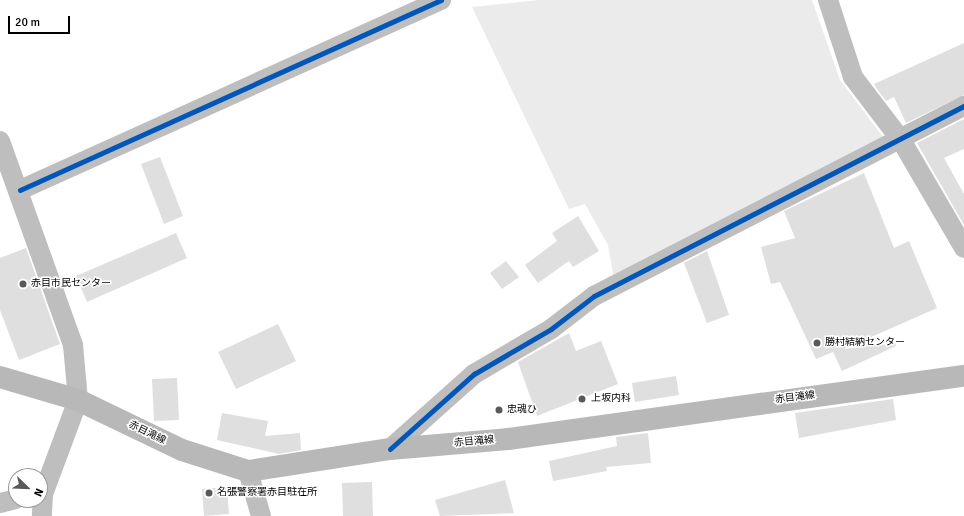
<!DOCTYPE html>
<meta charset="utf-8">
<style>
body{margin:0}
#map{position:relative;width:964px;height:516px;overflow:hidden;background:#fff;font-family:Signika,"Noto Sans JP",sans-serif}
div>[style]{position:absolute}
.green>*{inset:0;background:#ebebeb}
.building>*{inset:0;background:#dfdfdf}
.street>*{height:20px;margin:-10px;padding:0 10px;transform-origin:10px;border-radius:10px;background:#bebebe}
.secondary>*{height:22px;margin:-11px;padding:0 11px;transform-origin:11px;border-radius:11px;background:#b8b8b8}
.cycleway>*{height:5px;margin:-2.5px;padding:0 2.5px;transform-origin:2.5px;border-radius:2.5px;background:#0057b8}
.dots>*{width:11px;height:11px;translate:-50% -50%;box-sizing:border-box;border:2px solid #fff;border-radius:50%}
span{translate:-50% -50%;white-space:nowrap;text-align:center;line-height:1.15;-webkit-text-stroke:3px #fff;paint-order:stroke}
.poi-label{font-size:10px;color:#000}
.left{translate:0 -50%;text-align:left}
.street-label{font-size:10px;color:#000}
.north{position:absolute;left:8px;top:468px;width:40px;height:40px;box-sizing:border-box;background:#fff;border:1px solid #999;border-radius:50%;rotate:113deg;font-size:11px;font-weight:700;line-height:16px;text-align:center;color:#000}
.north::after{content:'';display:block;margin:auto;width:14px;height:18px;background:#595959;clip-path:polygon(50% 0,100% 100%,50% 72%,0 100%)}
.scale{position:absolute;left:8px;top:16px;width:62px;height:18px;box-sizing:border-box;border:2px solid #000;border-top:0;padding-left:5px;font-size:12px;line-height:14px;white-space:nowrap;color:#000;-webkit-text-stroke:3px #fff;paint-order:stroke}
</style>
<div id="map">
<div class="green">
<i style="clip-path:polygon(539px 0,812px 0,840px 80px,886px 141px,614px 279px,608px 245px,585px 204px,569px 209px,472px 7px)"></i>
</div>
<div class="building">
<i style="clip-path:polygon(964px 43px,964px 95px,906px 123px,894px 97px,886px 101px,877px 89px,874px 84px)"></i>
<i style="clip-path:polygon(964px 119px,964px 149px,944px 158px,964px 194px,964px 225px,917px 143px)"></i>
<i style="clip-path:polygon(160px 157px,183px 216px,164px 224px,141px 164px)"></i>
<i style="clip-path:polygon(864px 173px,894px 248px,909px 241px,937px 308px,844px 349px,895px 343px,896px 346px,842px 371px,833px 352px,816px 359px,780px 282px,771px 284px,761px 247px,795px 238px,784px 211px)"></i>
<i style="clip-path:polygon(578px 216px,599px 251px,573px 267px,569px 261px,538px 283px,525px 265px,557px 241px,552px 233px)"></i>
<i style="clip-path:polygon(176px 233px,187px 258px,87px 302px,76px 276px)"></i>
<i style="clip-path:polygon(26px 248px,60px 344px,19px 360px,0 310px,0 258px)"></i>
<i style="clip-path:polygon(707px 251px,729px 315px,707px 323px,684px 263px)"></i>
<i style="clip-path:polygon(506px 261px,519px 277px,502px 289px,490px 273px)"></i>
<i style="clip-path:polygon(278px 324px,296px 361px,236px 389px,218px 352px)"></i>
<i style="clip-path:polygon(569px 333px,576px 351px,601px 341px,618px 384px,537px 416px,518px 362px)"></i>
<i style="clip-path:polygon(676px 376px,679px 395px,635px 402px,632px 383px)"></i>
<i style="clip-path:polygon(177px 378px,179px 420px,154px 421px,152px 379px)"></i>
<i style="clip-path:polygon(893px 399px,896px 420px,799px 438px,795px 413px)"></i>
<i style="clip-path:polygon(222px 413px,268px 421px,265px 436px,300px 433px,301px 450px,279px 454px,217px 440px)"></i>
<i style="clip-path:polygon(648px 433px,651px 463px,606px 467px,607px 471px,553px 481px,549px 461px,617px 446px,616px 437px)"></i>
<i style="clip-path:polygon(505px 480px,514px 513px,440px 516px,435px 500px)"></i>
<i style="clip-path:polygon(372px 482px,373px 516px,343px 516px,342px 483px)"></i>
<i style="clip-path:polygon(227px 487px,229px 514px,204px 516px,202px 489px)"></i>
</div>
<div class="street">
<i style="left:828px;top:0;width:81px;rotate:72deg"></i>
<i style="left:853px;top:77px;width:79px;rotate:52.7deg"></i>
<i style="left:901px;top:140px;width:125px;rotate:59.7deg"></i>
<i style="left:0;top:141px;width:217px;rotate:70.3deg"></i>
<i style="left:73px;top:345px;width:55px;rotate:84.8deg"></i>
<i style="left:78px;top:400px;width:100px;rotate:110.4deg"></i>
<i style="left:43px;top:494px;width:22px;rotate:93deg"></i>
<i style="left:20px;top:190px;width:462px;rotate:-24.3deg"></i>
<i style="left:390px;top:449px;width:113px;rotate:-41.8deg"></i>
<i style="left:474px;top:374px;width:89px;rotate:-30.3deg"></i>
<i style="left:551px;top:329px;width:54px;rotate:-37.5deg"></i>
<i style="left:594px;top:296px;width:416px;rotate:-27.2deg"></i>
<i style="left:248px;top:471px;width:47px;rotate:73.9deg"></i>
<i style="left:0;top:503px;width:16px;rotate:-14deg"></i>
</div>
<div class="secondary">
<i style="left:0;top:377px;width:81px;rotate:16.4deg"></i>
<i style="left:78px;top:400px;width:115px;rotate:25.7deg"></i>
<i style="left:182px;top:450px;width:69px;rotate:17.7deg"></i>
<i style="left:248px;top:471px;width:144px;rotate:-8.8deg"></i>
<i style="left:390px;top:449px;width:118px;rotate:-4.8deg"></i>
<i style="left:508px;top:439px;width:460px;rotate:-7.9deg"></i>
</div>
<div class="cycleway">
<i style="left:20px;top:190px;width:462px;rotate:-24.3deg"></i>
<i style="left:390px;top:449px;width:113px;rotate:-41.8deg"></i>
<i style="left:474px;top:374px;width:89px;rotate:-30.3deg"></i>
<i style="left:551px;top:329px;width:54px;rotate:-37.5deg"></i>
<i style="left:594px;top:296px;width:416px;rotate:-27.2deg"></i>
</div>
<div class="dots">
<i style="left:23px;top:284px;background:#595959"></i>
<i style="left:817px;top:343px;background:#595959"></i>
<i style="left:582px;top:399px;background:#595959"></i>
<i style="left:499px;top:410px;background:#595959"></i>
<i style="left:209px;top:493px;background:#595959"></i>
</div>
<div class="poi-label">
<span class="left" style="left:31px;top:284px">赤目市民センター</span>
<span class="left" style="left:825px;top:343px">勝村結納センター</span>
<span class="left" style="left:591px;top:399px">上坂内科</span>
<span class="left" style="left:507px;top:410px">忠魂ひ</span>
<span class="left" style="left:217px;top:493px">名張警察署赤目駐在所</span>
</div>
<div class="street-label">
<span style="left:795px;top:398px;rotate:-7deg">赤目滝線</span>
<span style="left:147px;top:433px;rotate:26deg">赤目滝線</span>
<span style="left:474px;top:442px;rotate:-5deg">赤目滝線</span>
</div>
<div class="north">N</div>
<div class="scale">20 m</div>
</div>
